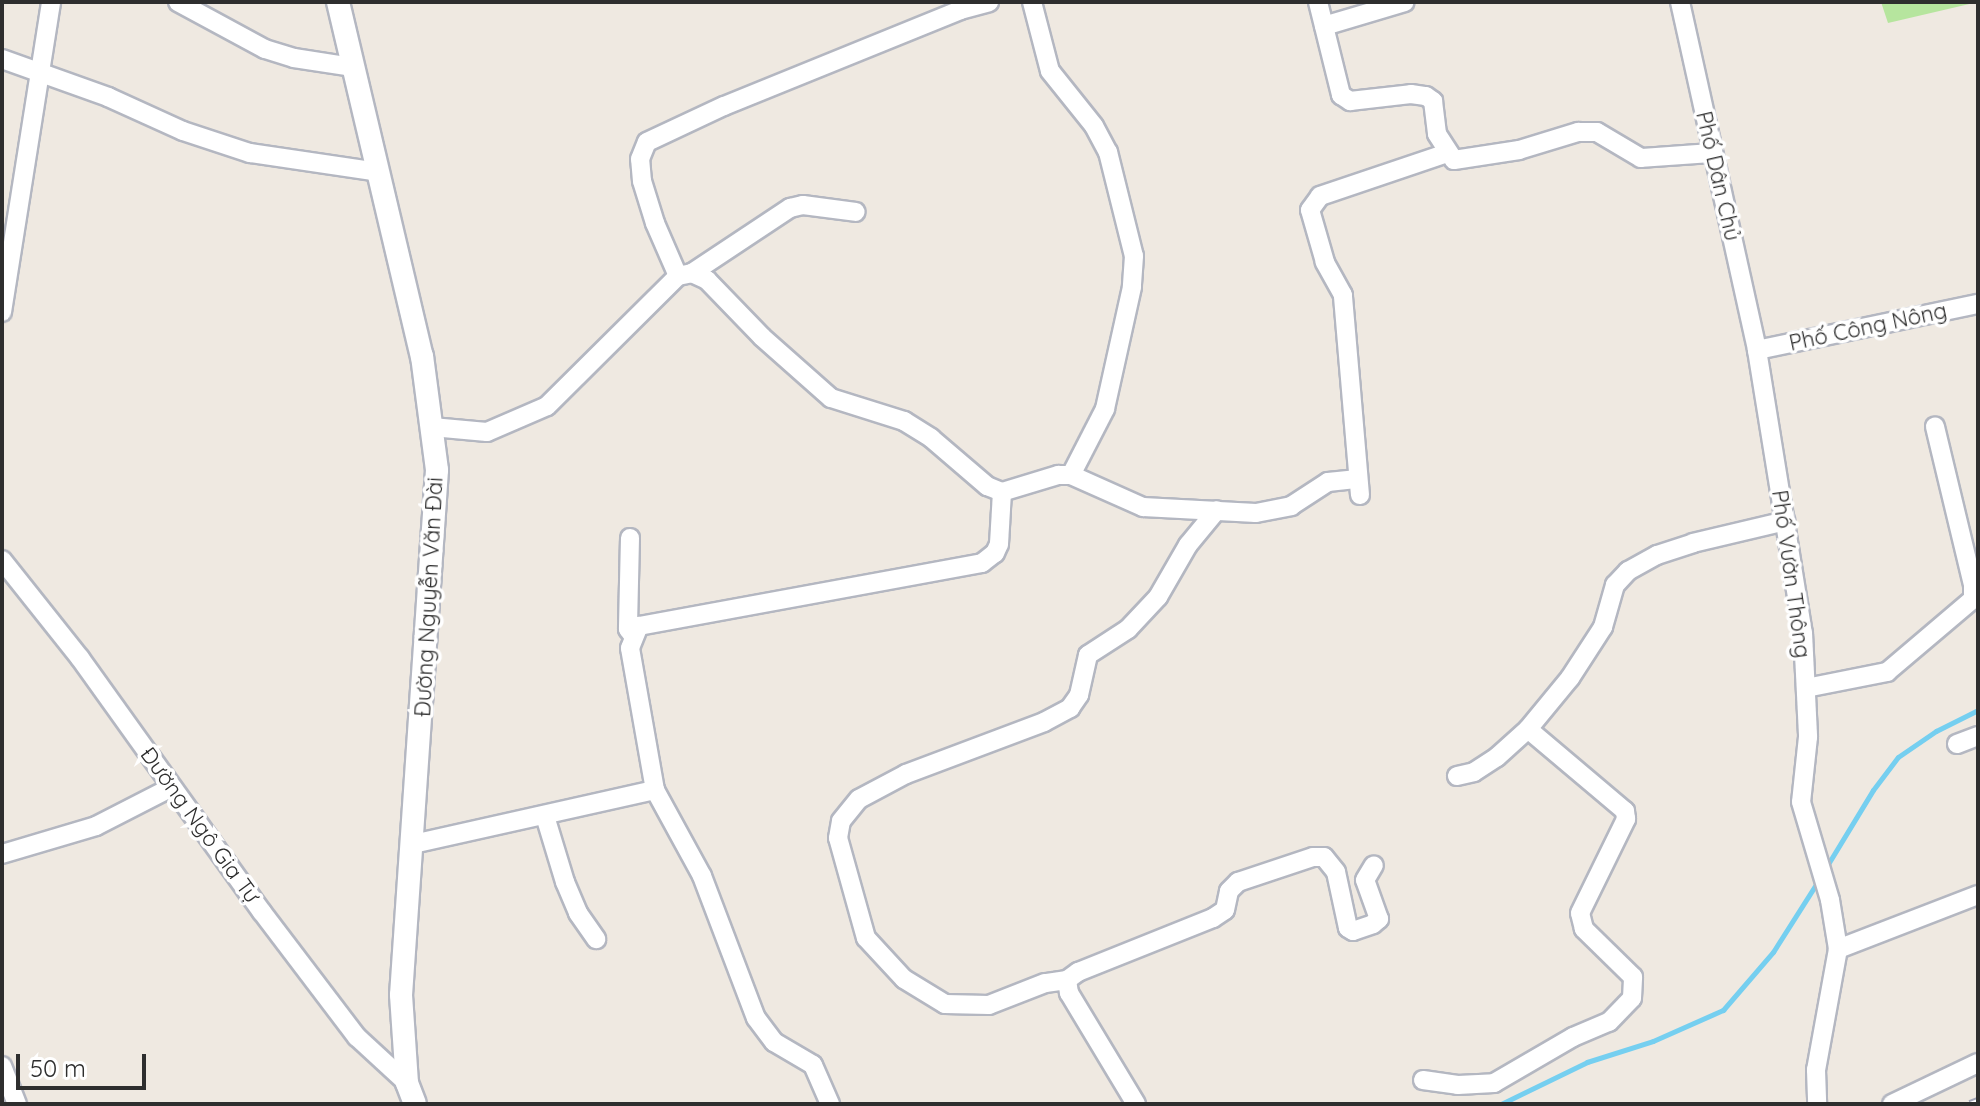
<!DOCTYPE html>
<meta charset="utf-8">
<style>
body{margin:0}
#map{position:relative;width:1980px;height:1106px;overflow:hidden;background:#efe9e1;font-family:Quicksand,sans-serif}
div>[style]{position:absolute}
.green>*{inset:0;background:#b6e59e}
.stream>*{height:5px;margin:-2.5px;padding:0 2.5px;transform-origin:2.5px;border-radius:2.5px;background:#75cff0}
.roads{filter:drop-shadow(2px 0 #b4b7c1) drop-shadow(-2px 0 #b4b7c1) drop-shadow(0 2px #b4b7c1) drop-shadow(0 -2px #b4b7c1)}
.minor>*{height:18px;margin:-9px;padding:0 9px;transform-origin:9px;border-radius:9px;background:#fff}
.tertiary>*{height:22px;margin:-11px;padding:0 11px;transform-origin:11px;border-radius:11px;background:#fff}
.rail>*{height:8px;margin-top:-4px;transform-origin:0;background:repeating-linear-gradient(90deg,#fff 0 15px,#a3a6b8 0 30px);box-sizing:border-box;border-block:2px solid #a3a6b8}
span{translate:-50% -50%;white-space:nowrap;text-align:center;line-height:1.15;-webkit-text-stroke:7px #fff;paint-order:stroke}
.street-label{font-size:22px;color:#2e2e2e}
.frame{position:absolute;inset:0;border:4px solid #2e2e2e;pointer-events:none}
.scale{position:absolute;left:16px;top:1054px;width:130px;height:36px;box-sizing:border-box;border:4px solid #2e2e2e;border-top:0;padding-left:10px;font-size:24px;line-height:28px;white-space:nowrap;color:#2e2e2e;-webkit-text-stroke:6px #fff;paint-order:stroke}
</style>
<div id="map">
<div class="green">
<i style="clip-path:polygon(1881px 2px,1978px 2px,1888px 23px)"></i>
</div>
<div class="stream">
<i style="left:1825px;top:869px;width:92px;rotate:-58.7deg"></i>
<i style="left:1873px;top:790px;width:41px;rotate:-52.9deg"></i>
<i style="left:1898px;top:757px;width:46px;rotate:-34.4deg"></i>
<i style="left:1936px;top:731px;width:47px;rotate:-26.6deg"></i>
<i style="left:1439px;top:1104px;width:32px"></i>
<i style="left:1501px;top:1104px;width:96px;rotate:-26deg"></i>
<i style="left:1587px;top:1062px;width:69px;rotate:-17.7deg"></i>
<i style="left:1653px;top:1041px;width:77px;rotate:-23.9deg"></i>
<i style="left:1723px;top:1010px;width:77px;rotate:-49.2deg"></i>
<i style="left:1773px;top:952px;width:84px;rotate:-57.6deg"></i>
</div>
<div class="roads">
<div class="minor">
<i style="left:178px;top:2px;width:99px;rotate:28.4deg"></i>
<i style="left:265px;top:49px;width:30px;rotate:17deg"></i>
<i style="left:294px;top:58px;width:60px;rotate:8.7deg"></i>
<i style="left:1032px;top:2px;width:71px;rotate:75.4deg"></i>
<i style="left:1050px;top:71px;width:70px;rotate:51.3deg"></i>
<i style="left:1094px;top:126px;width:30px;rotate:62deg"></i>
<i style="left:1108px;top:152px;width:107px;rotate:76deg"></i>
<i style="left:1134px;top:256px;width:31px;rotate:94deg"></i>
<i style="left:1132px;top:287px;width:125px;rotate:102.5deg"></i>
<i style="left:1105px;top:409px;width:74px;rotate:117.3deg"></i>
<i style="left:1318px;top:2px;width:96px;rotate:76.1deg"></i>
<i style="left:1341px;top:95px;width:11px;rotate:34deg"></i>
<i style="left:1350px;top:101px;width:61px;rotate:-6.5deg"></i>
<i style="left:1411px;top:94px;width:15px;rotate:8deg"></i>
<i style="left:1426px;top:96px;width:9px;rotate:36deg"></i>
<i style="left:1433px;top:101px;width:33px;rotate:83deg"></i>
<i style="left:1437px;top:134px;width:31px;rotate:57deg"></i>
<i style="left:1454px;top:160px;width:66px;rotate:-8.7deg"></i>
<i style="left:1519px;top:150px;width:62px;rotate:-17deg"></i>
<i style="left:1578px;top:132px;width:19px"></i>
<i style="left:1597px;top:132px;width:51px;rotate:30.6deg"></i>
<i style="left:1641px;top:158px;width:72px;rotate:-4deg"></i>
<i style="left:1680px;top:2px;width:356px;rotate:77.5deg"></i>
<i style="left:1757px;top:350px;width:287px;rotate:80.8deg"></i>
<i style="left:1803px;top:633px;width:104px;rotate:87.2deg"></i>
<i style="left:1808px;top:737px;width:65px;rotate:96.1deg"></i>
<i style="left:1801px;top:802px;width:102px;rotate:73.5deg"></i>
<i style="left:1830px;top:900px;width:50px;rotate:80.7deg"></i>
<i style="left:1838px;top:949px;width:123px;rotate:100.3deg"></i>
<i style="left:1816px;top:1070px;width:34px;rotate:88deg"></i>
<i style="left:1324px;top:26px;width:84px;rotate:-16.5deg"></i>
<i style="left:2px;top:59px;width:113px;rotate:19.7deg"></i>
<i style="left:108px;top:97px;width:82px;rotate:24.4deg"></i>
<i style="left:183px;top:131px;width:71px;rotate:18.2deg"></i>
<i style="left:250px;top:153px;width:129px;rotate:8.4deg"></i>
<i style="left:692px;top:273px;width:118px;rotate:-33.6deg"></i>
<i style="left:790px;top:208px;width:13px;rotate:-13deg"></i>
<i style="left:803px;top:205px;width:53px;rotate:7.5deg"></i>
<i style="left:678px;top:276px;width:58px;rotate:-113.5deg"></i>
<i style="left:655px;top:223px;width:44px;rotate:-107.2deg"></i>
<i style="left:642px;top:181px;width:22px;rotate:-95deg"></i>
<i style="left:640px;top:159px;width:18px;rotate:-68deg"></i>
<i style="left:647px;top:142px;width:85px;rotate:-25.1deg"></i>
<i style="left:724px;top:106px;width:255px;rotate:-22.1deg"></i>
<i style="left:960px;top:10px;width:30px;rotate:-15deg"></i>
<i style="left:2px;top:312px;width:314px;rotate:-81deg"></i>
<i style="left:1757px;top:350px;width:226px;rotate:-11.8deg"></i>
<i style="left:432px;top:427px;width:55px;rotate:5.2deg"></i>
<i style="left:487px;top:432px;width:65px;rotate:-23.4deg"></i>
<i style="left:547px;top:406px;width:185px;rotate:-44.8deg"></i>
<i style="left:678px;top:276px;width:14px;rotate:-12deg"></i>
<i style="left:692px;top:273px;width:17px;rotate:25deg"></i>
<i style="left:707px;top:280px;width:79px;rotate:46deg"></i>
<i style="left:762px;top:337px;width:92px;rotate:41.5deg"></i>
<i style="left:831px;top:398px;width:77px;rotate:17.5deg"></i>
<i style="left:904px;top:421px;width:32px;rotate:32deg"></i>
<i style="left:931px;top:438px;width:74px;rotate:40.6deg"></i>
<i style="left:987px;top:486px;width:16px;rotate:22deg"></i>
<i style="left:1002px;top:492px;width:59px;rotate:-16.9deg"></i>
<i style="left:1058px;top:475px;width:13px"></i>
<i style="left:1071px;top:475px;width:79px;rotate:24deg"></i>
<i style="left:1143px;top:507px;width:113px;rotate:3deg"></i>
<i style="left:1256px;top:513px;width:36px;rotate:-11deg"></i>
<i style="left:1291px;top:506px;width:44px;rotate:-33deg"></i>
<i style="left:1328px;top:482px;width:30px;rotate:-6deg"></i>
<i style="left:1360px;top:495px;width:201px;rotate:-94.9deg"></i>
<i style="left:1343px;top:295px;width:38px;rotate:-119deg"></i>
<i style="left:1325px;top:262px;width:54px;rotate:-106.1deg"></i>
<i style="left:1310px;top:210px;width:17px;rotate:-54deg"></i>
<i style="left:1320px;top:196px;width:134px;rotate:-18.7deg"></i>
<i style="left:630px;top:538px;width:91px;rotate:91.3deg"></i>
<i style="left:628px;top:629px;width:9px;rotate:54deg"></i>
<i style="left:2px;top:560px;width:125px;rotate:51.5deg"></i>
<i style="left:80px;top:658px;width:312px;rotate:54.4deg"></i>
<i style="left:262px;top:912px;width:157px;rotate:52.8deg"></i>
<i style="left:357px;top:1037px;width:68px;rotate:42.6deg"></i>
<i style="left:1806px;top:688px;width:83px;rotate:-11.2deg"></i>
<i style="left:1887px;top:672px;width:113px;rotate:-40.3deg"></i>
<i style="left:1973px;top:599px;width:14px;rotate:-90deg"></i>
<i style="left:1973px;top:585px;width:163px;rotate:-103.5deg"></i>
<i style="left:1957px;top:744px;width:22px;rotate:-21deg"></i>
<i style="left:1457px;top:776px;width:17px;rotate:-13deg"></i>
<i style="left:1474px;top:772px;width:27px;rotate:-33deg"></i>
<i style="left:1497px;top:757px;width:42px;rotate:-42.1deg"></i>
<i style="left:1528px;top:729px;width:66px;rotate:-50.5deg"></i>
<i style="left:1570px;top:678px;width:61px;rotate:-57.1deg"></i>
<i style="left:1603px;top:627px;width:44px;rotate:-74.1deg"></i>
<i style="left:1615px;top:585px;width:19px;rotate:-47deg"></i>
<i style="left:1628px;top:571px;width:33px;rotate:-29deg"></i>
<i style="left:1657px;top:555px;width:38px;rotate:-18deg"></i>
<i style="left:1693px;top:543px;width:95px;rotate:-13.4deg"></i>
<i style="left:655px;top:790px;width:98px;rotate:61.3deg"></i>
<i style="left:702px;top:876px;width:152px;rotate:69.2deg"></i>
<i style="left:756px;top:1018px;width:30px;rotate:53deg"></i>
<i style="left:774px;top:1042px;width:45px;rotate:30.5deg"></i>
<i style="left:813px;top:1065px;width:43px;rotate:66.4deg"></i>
<i style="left:545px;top:816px;width:69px;rotate:73.1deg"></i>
<i style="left:565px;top:882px;width:34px;rotate:67deg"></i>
<i style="left:578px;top:913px;width:32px;rotate:55deg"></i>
<i style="left:413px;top:844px;width:248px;rotate:-12.6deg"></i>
<i style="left:655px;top:790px;width:144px;rotate:-100deg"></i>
<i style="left:630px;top:648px;width:24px;rotate:-68deg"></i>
<i style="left:639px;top:626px;width:349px;rotate:-10.4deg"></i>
<i style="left:982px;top:563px;width:16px;rotate:-38deg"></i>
<i style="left:995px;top:553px;width:10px;rotate:-66deg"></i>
<i style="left:999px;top:544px;width:52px;rotate:-86.7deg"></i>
<i style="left:2px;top:854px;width:98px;rotate:-16.6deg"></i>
<i style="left:96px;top:826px;width:85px;rotate:-27.2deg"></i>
<i style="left:1838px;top:949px;width:150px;rotate:-21.1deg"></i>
<i style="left:1067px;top:980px;width:22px;rotate:172deg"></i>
<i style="left:1045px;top:983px;width:60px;rotate:158.6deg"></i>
<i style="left:989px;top:1005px;width:44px;rotate:-178.7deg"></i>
<i style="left:945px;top:1004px;width:48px;rotate:-148.6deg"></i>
<i style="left:904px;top:979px;width:56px;rotate:-132.8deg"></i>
<i style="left:866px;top:938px;width:104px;rotate:-105.6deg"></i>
<i style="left:838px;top:838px;width:17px;rotate:-80deg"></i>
<i style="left:841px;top:821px;width:28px;rotate:-51deg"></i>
<i style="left:859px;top:799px;width:53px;rotate:-28deg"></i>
<i style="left:906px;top:774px;width:147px;rotate:-20.6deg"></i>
<i style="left:1044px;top:722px;width:30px;rotate:-28deg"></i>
<i style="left:1070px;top:708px;width:16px;rotate:-55deg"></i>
<i style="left:1079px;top:695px;width:41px;rotate:-77.3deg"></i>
<i style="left:1088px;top:655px;width:48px;rotate:-33deg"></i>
<i style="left:1128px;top:629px;width:44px;rotate:-46.8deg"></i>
<i style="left:1158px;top:597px;width:60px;rotate:-60deg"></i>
<i style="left:1188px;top:545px;width:45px;rotate:-50.4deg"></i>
<i style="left:2px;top:1066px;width:41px;rotate:68.5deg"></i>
<i style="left:1423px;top:1080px;width:35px;rotate:8deg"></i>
<i style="left:1458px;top:1085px;width:36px;rotate:-3deg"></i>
<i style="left:1494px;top:1083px;width:91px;rotate:-30.2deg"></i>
<i style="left:1573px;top:1037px;width:39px;rotate:-23deg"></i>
<i style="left:1609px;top:1022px;width:33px;rotate:-46deg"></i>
<i style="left:1632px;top:998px;width:21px;rotate:-87deg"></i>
<i style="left:1633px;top:977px;width:69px;rotate:-135.6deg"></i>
<i style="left:1584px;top:929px;width:16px;rotate:-104deg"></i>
<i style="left:1580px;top:913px;width:105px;rotate:-63.9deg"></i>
<i style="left:1626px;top:819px;width:8px;rotate:-97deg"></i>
<i style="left:1625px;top:811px;width:127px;rotate:-139.8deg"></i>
<i style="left:1136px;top:1104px;width:130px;rotate:-121.1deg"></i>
<i style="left:1069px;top:993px;width:13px;rotate:-99deg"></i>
<i style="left:1067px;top:980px;width:14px;rotate:-36deg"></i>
<i style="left:1078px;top:972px;width:145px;rotate:-21.8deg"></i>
<i style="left:1213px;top:918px;width:14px;rotate:-34deg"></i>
<i style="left:1225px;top:910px;width:19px;rotate:-78deg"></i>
<i style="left:1229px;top:891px;width:13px;rotate:-45deg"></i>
<i style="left:1238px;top:882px;width:79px;rotate:-18.4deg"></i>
<i style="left:1313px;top:857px;width:11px"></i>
<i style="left:1324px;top:857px;width:19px;rotate:51deg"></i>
<i style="left:1336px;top:872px;width:57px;rotate:77.9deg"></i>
<i style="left:1348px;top:928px;width:6px;rotate:31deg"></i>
<i style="left:1353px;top:931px;width:21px;rotate:-19deg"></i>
<i style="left:1373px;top:924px;width:8px;rotate:-40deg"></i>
<i style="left:1379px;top:919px;width:41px;rotate:-109.7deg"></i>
<i style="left:1365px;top:880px;width:17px;rotate:-59deg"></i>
<i style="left:1892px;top:1104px;width:95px;rotate:-25.5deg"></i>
</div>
<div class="tertiary">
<i style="left:338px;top:2px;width:364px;rotate:76.7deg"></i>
<i style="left:422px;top:356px;width:115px;rotate:82.5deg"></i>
<i style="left:437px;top:470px;width:526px;rotate:93.92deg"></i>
<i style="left:401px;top:995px;width:88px;rotate:86.1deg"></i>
<i style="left:407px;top:1083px;width:22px;rotate:69deg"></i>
</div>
</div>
<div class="rail">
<i style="left:1970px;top:1104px;width:9px;rotate:-21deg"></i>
</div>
<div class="street-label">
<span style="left:1718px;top:176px;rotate:77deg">Phố Dân Chủ</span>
<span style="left:1868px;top:327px;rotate:-12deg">Phố Công Nông</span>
<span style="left:1791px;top:574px;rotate:82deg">Phố Vườn Thông</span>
<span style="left:429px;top:597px;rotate:-87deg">Đường Nguyễn Văn Đài</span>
<span style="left:200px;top:825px;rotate:54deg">Đường Ngô Gia Tự</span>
</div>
<div class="frame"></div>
<div class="scale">50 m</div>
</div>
